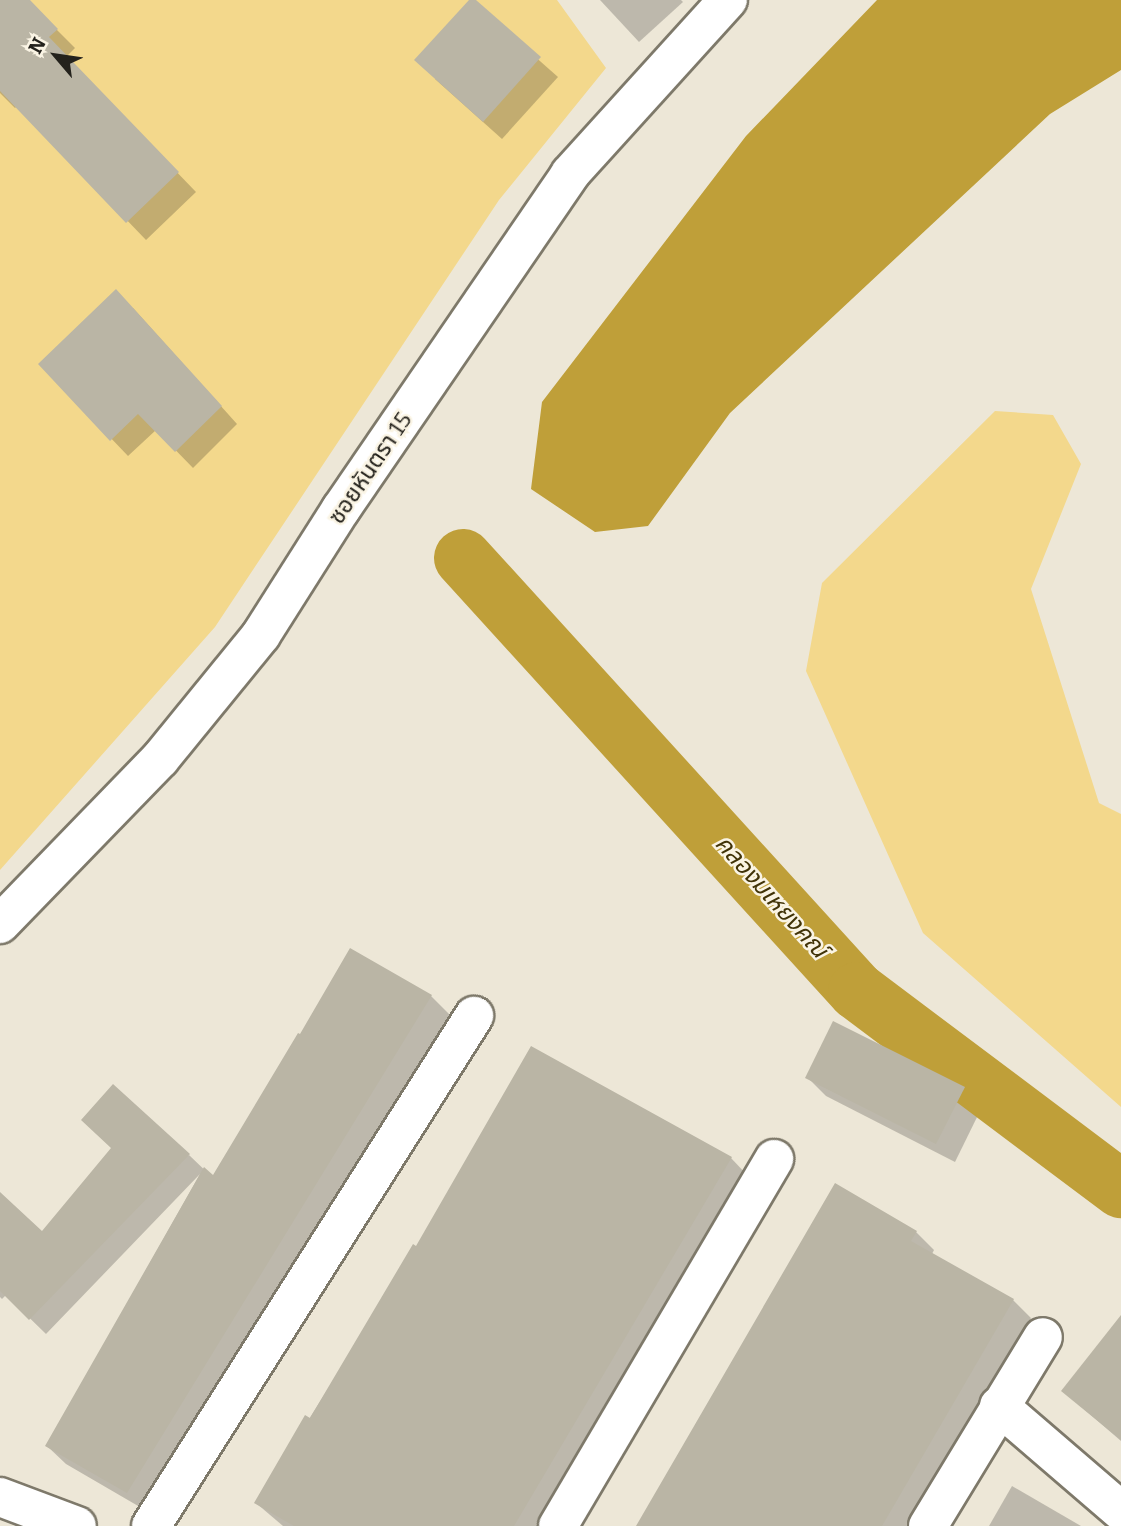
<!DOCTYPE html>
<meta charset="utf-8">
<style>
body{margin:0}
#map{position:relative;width:1121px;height:1526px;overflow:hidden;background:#ede7d7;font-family:Bitter,"Noto Sans Thai",serif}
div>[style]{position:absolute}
.green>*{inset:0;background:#f3d88c}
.water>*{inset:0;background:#bf9f39}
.shadow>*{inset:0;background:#0003}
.canal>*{height:58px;margin:-29px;padding:0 29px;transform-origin:29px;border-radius:29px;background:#bf9f39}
.building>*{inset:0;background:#bab5a5}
.roads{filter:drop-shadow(2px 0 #7e796a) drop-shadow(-2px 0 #7e796a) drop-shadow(0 2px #7e796a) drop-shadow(0 -2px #7e796a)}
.minor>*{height:38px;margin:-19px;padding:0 19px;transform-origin:19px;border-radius:19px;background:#fff}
span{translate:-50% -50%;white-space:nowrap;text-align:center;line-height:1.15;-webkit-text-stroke:5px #faf4e4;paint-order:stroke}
.street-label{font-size:23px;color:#24221c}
.water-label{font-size:24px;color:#413307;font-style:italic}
.north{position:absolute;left:21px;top:21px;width:70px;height:70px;-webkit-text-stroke:5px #faf4e4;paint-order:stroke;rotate:299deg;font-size:19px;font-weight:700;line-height:28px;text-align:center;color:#24221c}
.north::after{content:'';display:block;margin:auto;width:24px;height:32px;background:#24221c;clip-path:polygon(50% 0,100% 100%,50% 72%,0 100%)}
</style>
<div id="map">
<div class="green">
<i style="clip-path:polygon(0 0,557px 0,606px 68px,499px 200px,215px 627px,0 870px)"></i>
<i style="clip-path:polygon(995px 411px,1053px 415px,1081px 464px,1031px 589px,1099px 803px,1121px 814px,1121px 1107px,923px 933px,806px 671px,822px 583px)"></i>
</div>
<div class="water">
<i style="clip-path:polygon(877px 0,1121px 0,1121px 70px,1050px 114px,730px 413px,648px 526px,595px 532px,531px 489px,542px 402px,746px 136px)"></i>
</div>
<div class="shadow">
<i style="clip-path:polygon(0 0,27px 0,75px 48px,66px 57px,196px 192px,146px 240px,17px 106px,15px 108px,0 93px)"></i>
<i style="clip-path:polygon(471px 0,558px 77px,502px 139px,435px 79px)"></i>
<i style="clip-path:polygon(600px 0,681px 0,683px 2px,639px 42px)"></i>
<i style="clip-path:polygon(133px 308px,237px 424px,193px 468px,156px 430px,128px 456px,40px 364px)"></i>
<i style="clip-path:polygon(350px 950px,431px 996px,450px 1015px,145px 1510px,66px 1464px,47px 1446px,200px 1174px,46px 1334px,6px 1295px,2px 1299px,0 1297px,0 1195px,42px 1233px,189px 1155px,213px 1178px,301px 1037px)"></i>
<i style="clip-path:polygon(807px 1077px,964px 1088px,982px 1107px,955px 1162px,826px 1096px)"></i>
<i style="clip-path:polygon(731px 1158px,749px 1177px,545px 1526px,283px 1526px,256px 1503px,417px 1248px)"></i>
<i style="clip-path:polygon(916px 1232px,934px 1250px,932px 1254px,1013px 1300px,1031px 1318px,912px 1526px,638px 1526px)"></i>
<i style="clip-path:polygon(1121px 1333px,1121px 1441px,1063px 1391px)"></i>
<i style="clip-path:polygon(1012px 1486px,1081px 1526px,989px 1526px)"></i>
</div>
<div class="canal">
<i style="left:463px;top:558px;width:585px;rotate:47.7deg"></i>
<i style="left:857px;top:991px;width:330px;rotate:36.9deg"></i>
</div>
<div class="building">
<i style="clip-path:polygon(0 0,30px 0,58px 29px,49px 37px,179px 172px,126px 223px,0 91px)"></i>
<i style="clip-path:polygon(469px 0,476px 0,541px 57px,483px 122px,414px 60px)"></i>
<i style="clip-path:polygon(116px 289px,222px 406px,175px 452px,138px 414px,110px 441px,38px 364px)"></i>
<i style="clip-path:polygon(350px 948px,432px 995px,127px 1493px,45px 1446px,204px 1167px,213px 1175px,298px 1033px,300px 1034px)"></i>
<i style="clip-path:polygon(833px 1021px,965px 1087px,936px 1144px,805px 1078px)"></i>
<i style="clip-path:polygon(531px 1046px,732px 1157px,514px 1526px,294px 1526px,254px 1503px,305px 1415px,310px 1418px,413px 1244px,416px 1246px)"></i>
<i style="clip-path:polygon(113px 1084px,190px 1154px,29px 1320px,0 1291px,0 1192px,42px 1231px,111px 1148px,81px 1120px)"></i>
<i style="clip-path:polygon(835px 1183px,917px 1231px,911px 1241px,1014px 1299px,978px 1361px,882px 1526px,636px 1526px)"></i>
<i style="clip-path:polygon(1121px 1315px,1121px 1440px,1061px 1391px)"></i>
</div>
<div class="roads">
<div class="minor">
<i style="left:0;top:924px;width:230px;rotate:-45.9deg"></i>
<i style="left:160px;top:759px;width:160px;rotate:-50.8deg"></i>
<i style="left:261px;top:635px;width:149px;rotate:-57.6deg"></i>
<i style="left:341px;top:509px;width:406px;rotate:-55.6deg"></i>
<i style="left:570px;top:174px;width:235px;rotate:-47.8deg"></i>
<i style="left:999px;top:1406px;width:161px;rotate:40.7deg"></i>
<i style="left:0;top:1497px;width:82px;rotate:20.6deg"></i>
<i style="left:151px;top:1526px;width:604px;rotate:-57.65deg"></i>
<i style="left:558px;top:1526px;width:426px;rotate:-59.5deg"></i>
<i style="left:928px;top:1526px;width:221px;rotate:-58.7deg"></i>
</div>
</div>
<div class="street-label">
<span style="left:370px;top:468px;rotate:-56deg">ซอยหันตรา 15</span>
</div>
<div class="water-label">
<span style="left:771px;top:897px;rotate:48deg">คลองมเหยงคณ์</span>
</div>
<div class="north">N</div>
</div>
